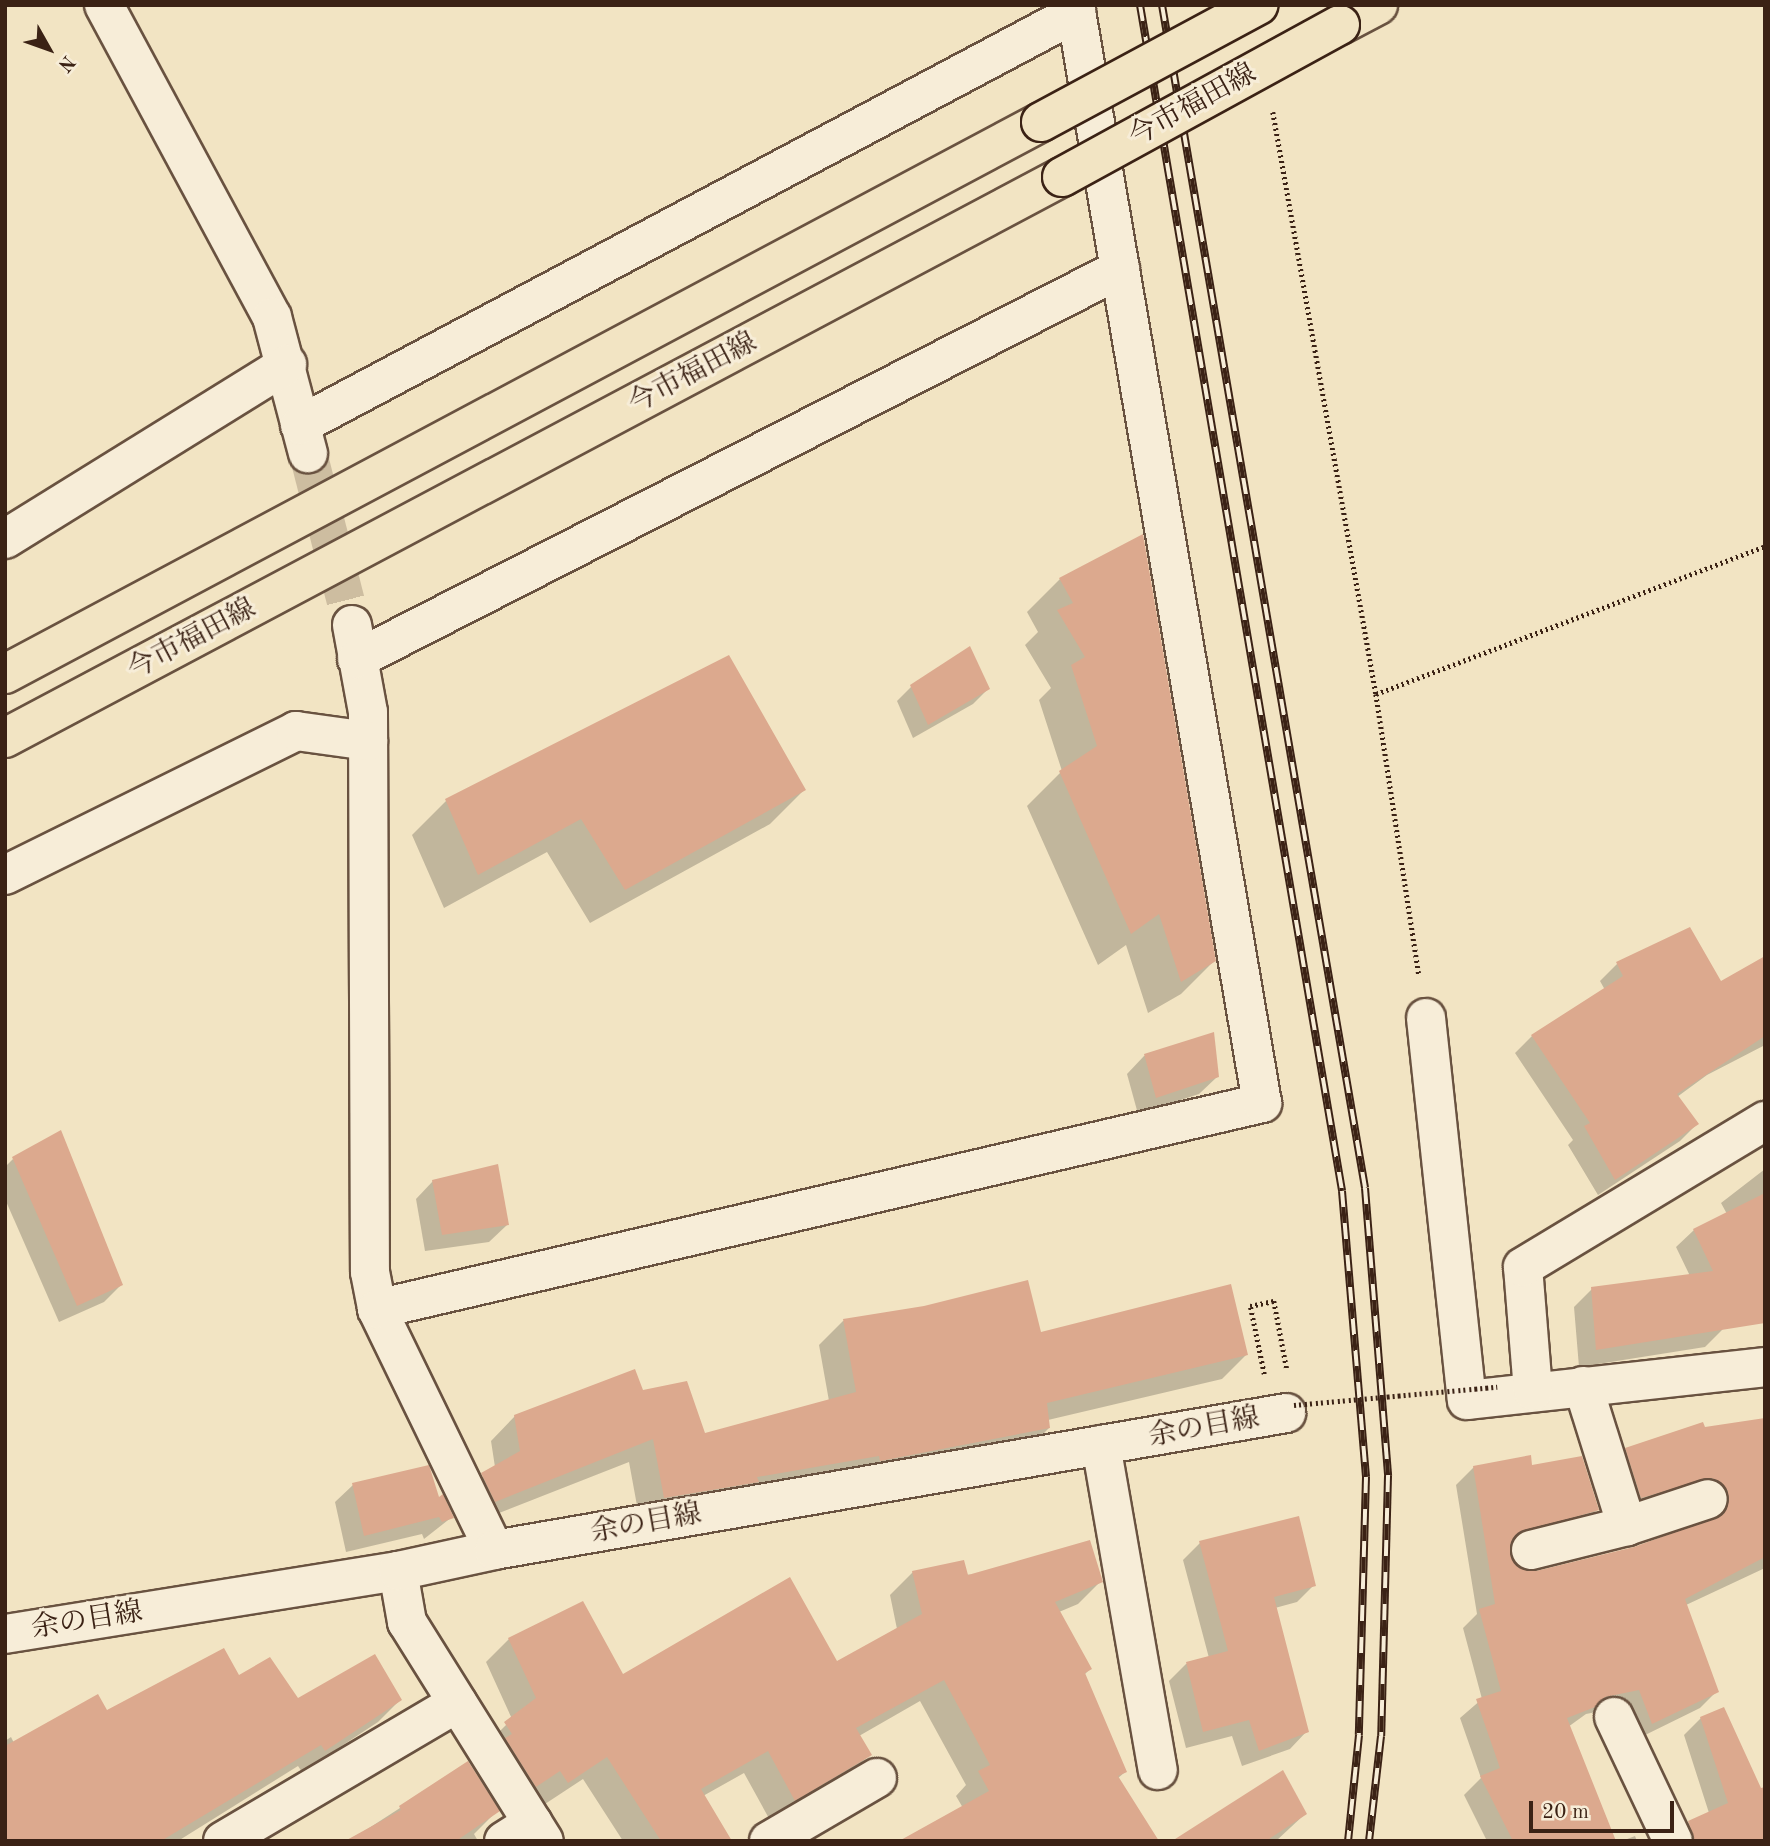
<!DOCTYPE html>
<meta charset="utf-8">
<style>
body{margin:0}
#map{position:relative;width:1770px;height:1846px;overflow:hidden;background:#f2e4c3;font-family:"Old Standard TT","Noto Serif JP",serif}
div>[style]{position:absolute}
.shadow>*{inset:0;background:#0003}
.building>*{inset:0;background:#dca98e}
.minor-tunnel>*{height:38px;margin-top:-19px;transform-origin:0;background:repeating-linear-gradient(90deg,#cdbda0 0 38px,transparent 0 57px)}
.path>*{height:4.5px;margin-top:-2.25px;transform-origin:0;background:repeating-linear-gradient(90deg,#3b2215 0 2px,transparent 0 5.5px)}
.roads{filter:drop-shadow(2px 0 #695240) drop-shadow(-2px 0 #695240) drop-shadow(0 2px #695240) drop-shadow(0 -2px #695240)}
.minor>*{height:38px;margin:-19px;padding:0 19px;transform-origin:19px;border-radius:19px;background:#f7edd8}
.major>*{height:38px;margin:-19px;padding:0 19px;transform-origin:19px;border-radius:19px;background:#f2e4c3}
.rail>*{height:8px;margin-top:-4px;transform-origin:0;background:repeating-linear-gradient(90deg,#f7edd8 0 16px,#3b2215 0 32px);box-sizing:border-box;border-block:2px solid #3b2215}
.path-bridge>*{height:4.5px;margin-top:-2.25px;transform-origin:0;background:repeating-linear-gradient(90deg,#3b2215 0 2px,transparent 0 5.5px)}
.bridges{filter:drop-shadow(2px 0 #3b2215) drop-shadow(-2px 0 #3b2215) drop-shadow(0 2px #3b2215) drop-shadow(0 -2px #3b2215)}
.major-bridge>*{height:38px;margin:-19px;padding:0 19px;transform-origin:19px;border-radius:19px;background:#f2e4c3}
span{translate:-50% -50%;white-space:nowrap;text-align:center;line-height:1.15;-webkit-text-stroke:6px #f7edd8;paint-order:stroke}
.street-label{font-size:28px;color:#3b2215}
.frame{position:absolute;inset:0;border:7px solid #3b2215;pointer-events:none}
.north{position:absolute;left:14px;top:14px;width:70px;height:70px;-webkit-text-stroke:5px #f7edd8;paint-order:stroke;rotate:130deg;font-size:19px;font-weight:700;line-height:28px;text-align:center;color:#3b2215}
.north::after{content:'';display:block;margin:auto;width:24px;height:32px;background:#3b2215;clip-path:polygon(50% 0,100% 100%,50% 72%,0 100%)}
.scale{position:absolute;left:1529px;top:1801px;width:145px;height:32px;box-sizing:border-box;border:4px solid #3b2215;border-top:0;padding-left:9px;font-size:21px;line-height:24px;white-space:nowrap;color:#3b2215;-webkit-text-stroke:5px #f7edd8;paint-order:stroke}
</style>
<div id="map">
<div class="shadow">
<i style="clip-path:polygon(1142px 537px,1214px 961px,1181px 994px,1148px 1013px,1126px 945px,1098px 965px,1027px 806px,1062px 771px,1039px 700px,1051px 688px,1025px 645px,1038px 632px,1027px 612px,1060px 579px)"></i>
<i style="clip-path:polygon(912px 686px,988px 689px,973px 704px,913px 738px,897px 701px)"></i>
<i style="clip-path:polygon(804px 790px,770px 824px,590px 923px,547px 852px,444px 908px,412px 835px,446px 801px)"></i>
<i style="clip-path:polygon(1689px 929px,1721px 984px,1765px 958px,1765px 1045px,1707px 1075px,1677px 1097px,1697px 1124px,1680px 1141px,1598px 1195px,1568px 1145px,1573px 1140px,1515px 1053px,1532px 1036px,1605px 990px,1600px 981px,1617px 964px)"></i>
<i style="clip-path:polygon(1213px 1034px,1217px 1077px,1199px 1094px,1138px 1114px,1127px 1074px,1144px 1056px)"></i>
<i style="clip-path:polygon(13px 1159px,121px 1285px,104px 1302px,59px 1322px,5px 1199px,5px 1167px)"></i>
<i style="clip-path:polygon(1765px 1169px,1765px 1268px,1722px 1330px,1705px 1347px,1579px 1367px,1574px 1307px,1592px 1289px,1690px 1276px,1676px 1247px,1694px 1230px,1727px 1214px,1721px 1203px)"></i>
<i style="clip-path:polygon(433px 1181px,507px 1225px,489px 1242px,425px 1251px,416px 1199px)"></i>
<i style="clip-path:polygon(843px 1321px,1040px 1334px,1246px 1355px,1222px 1379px,1048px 1420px,1049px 1428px,1025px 1452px,640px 1522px,629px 1462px,471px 1524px,458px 1498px,495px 1467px,491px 1441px,515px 1416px,642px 1392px,704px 1435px,829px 1401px,819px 1345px)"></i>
<i style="clip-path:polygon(1765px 1420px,1765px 1568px,1686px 1605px,1717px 1691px,1700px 1708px,1635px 1740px,1622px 1707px,1586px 1714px,1568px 1727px,1614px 1841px,1487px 1841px,1464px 1795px,1481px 1778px,1460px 1718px,1482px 1699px,1463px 1628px,1477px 1614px,1456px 1485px,1474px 1467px,1531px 1467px,1597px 1510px,1580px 1527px,1511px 1547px,1508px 1556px,1524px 1572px,1536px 1573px,1634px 1548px,1710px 1521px,1712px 1509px,1624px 1514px,1609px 1467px,1626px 1449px)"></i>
<i style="clip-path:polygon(353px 1485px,438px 1499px,452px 1517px,424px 1539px,422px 1534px,346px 1552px,335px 1502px)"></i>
<i style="clip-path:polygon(1200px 1543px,1314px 1585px,1297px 1602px,1275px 1608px,1307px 1731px,1290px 1749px,1242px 1766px,1232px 1736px,1186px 1748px,1169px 1681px,1186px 1664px,1209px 1658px,1183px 1560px)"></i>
<i style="clip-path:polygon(913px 1572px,1101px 1581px,1078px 1604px,1059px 1612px,1090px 1669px,1084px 1675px,1125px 1772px,1117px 1779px,963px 1808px,956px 1796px,966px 1785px,920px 1701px,859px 1736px,870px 1754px,847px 1777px,771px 1822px,744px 1773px,703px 1796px,730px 1841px,623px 1841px,583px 1779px,545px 1804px,493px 1738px,512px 1719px,486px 1662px,509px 1639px,622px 1677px,836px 1664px,897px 1629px,890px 1595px)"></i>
<i style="clip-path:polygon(238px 1678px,297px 1700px,400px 1700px,378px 1722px,302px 1772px,298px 1766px,178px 1841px,5px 1841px,5px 1741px,11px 1737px,14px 1743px)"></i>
<i style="clip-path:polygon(1701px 1718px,1765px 1841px,1672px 1841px,1689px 1822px,1709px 1813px,1684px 1735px)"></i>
<i style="clip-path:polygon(468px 1764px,497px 1811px,474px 1834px,478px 1841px,349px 1841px)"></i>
<i style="clip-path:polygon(1305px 1814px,1276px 1841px,1175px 1841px)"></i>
<i style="clip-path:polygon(1635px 1836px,1637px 1841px,1622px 1841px)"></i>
</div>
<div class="building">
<i style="clip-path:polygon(1143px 534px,1216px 961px,1181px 982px,1159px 914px,1131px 934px,1059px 771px,1097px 746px,1071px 665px,1085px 657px,1057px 610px,1073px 603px,1059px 578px)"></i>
<i style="clip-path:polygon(970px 646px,990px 689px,928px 725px,910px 685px)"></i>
<i style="clip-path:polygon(729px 655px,806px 790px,625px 890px,581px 819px,478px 875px,445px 799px)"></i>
<i style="clip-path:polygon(1690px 927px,1721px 981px,1765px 956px,1765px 1036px,1677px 1094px,1699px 1124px,1615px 1180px,1584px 1126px,1590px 1123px,1531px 1035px,1623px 976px,1616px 962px)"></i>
<i style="clip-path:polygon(1214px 1032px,1219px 1077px,1156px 1098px,1144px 1054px)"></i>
<i style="clip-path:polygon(61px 1130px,123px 1285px,77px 1306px,12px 1157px)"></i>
<i style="clip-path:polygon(498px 1164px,509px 1225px,442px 1235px,432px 1180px)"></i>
<i style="clip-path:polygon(1765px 1193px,1765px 1323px,1596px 1350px,1591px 1287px,1713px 1271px,1693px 1229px)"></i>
<i style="clip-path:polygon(1028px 1280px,1041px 1332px,1231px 1284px,1248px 1355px,1047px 1403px,1050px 1428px,880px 1461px,879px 1456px,757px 1477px,759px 1482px,664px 1498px,653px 1439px,495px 1502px,481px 1473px,520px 1451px,514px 1415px,635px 1369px,643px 1390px,687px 1381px,705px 1433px,856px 1392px,843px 1319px,924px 1306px)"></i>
<i style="clip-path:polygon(1765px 1418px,1765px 1557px,1685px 1599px,1719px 1692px,1652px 1724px,1639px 1690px,1605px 1697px,1595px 1707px,1567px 1718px,1616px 1841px,1513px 1841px,1480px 1776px,1500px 1768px,1476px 1699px,1501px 1691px,1479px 1609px,1495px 1604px,1473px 1466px,1531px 1455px,1532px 1465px,1582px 1456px,1599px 1510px,1515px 1535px,1510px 1545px,1515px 1565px,1536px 1571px,1634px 1547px,1724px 1514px,1728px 1491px,1712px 1478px,1641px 1498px,1625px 1448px,1703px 1422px,1705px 1427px)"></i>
<i style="clip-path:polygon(429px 1465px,439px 1497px,443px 1494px,454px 1518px,442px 1522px,439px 1517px,364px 1536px,352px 1483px)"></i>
<i style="clip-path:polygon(1299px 1516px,1316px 1586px,1274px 1597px,1309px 1732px,1259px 1751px,1249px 1720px,1203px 1732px,1186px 1662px,1228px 1651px,1199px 1541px)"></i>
<i style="clip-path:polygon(1090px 1540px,1103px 1582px,1055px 1602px,1092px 1669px,1085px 1673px,1127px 1772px,1118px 1776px,1159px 1841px,899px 1841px,989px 1791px,978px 1771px,990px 1765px,944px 1680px,856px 1728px,872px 1755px,795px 1801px,768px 1751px,701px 1789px,732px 1841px,661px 1841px,607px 1757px,568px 1783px,560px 1771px,536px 1787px,505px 1738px,512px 1734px,504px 1722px,536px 1698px,508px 1638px,583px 1601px,623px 1674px,790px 1577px,837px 1661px,922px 1614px,912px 1571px,964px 1560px,968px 1575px)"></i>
<i style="clip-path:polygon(224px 1648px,239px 1675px,270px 1657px,298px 1698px,375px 1654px,402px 1700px,325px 1751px,321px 1745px,161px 1841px,5px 1841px,5px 1746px,98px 1694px,107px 1710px)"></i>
<i style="clip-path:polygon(1724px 1707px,1761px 1788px,1765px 1787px,1765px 1841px,1695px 1841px,1688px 1821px,1728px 1803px,1700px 1717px)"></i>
<i style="clip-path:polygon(468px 1761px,500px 1811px,456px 1841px,345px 1841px,401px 1810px,399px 1806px)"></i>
<i style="clip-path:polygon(1283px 1770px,1307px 1814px,1266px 1841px,1172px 1841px)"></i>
</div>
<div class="minor-tunnel">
<i style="left:308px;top:453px;width:178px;rotate:75.7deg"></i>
</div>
<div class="path">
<i style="left:1273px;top:112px;width:591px;rotate:79.96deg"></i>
<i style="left:1376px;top:694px;width:416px;rotate:-20.8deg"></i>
<i style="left:1376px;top:694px;width:285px;rotate:81.3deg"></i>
<i style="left:1264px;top:1374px;width:69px;rotate:-101.6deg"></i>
<i style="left:1250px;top:1306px;width:25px;rotate:-12deg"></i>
<i style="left:1274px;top:1301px;width:70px;rotate:79.3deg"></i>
</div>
<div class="roads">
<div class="minor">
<i style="left:104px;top:5px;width:354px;rotate:61.7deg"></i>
<i style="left:272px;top:317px;width:141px;rotate:75.2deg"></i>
<i style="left:300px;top:425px;width:879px;rotate:-27.97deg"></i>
<i style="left:5px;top:539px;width:332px;rotate:-31.8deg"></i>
<i style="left:352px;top:625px;width:88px;rotate:79.6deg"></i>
<i style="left:368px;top:712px;width:560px;rotate:89.8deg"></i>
<i style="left:370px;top:1272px;width:38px;rotate:79deg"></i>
<i style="left:377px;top:1309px;width:268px;rotate:64.1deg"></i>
<i style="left:357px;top:659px;width:857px;rotate:-27.07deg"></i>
<i style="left:5px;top:875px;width:325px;rotate:-26.3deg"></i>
<i style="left:296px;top:731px;width:73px;rotate:7.9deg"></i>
<i style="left:1426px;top:1018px;width:384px;rotate:83.9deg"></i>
<i style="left:1467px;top:1400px;width:300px;rotate:-6.3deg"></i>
<i style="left:377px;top:1309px;width:909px;rotate:-13.1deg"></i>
<i style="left:1262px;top:1103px;width:1114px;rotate:-99.67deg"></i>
<i style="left:1583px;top:1386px;width:147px;rotate:72.6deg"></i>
<i style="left:1533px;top:1391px;width:124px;rotate:-94.6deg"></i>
<i style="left:1523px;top:1267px;width:283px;rotate:-31.1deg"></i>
<i style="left:1101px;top:1445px;width:330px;rotate:80.1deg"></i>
<i style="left:1531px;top:1550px;width:99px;rotate:-14deg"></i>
<i style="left:1627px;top:1526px;width:85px;rotate:-18.4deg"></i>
<i style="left:398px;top:1571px;width:52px;rotate:80deg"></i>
<i style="left:407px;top:1622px;width:258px;rotate:58deg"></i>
<i style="left:5px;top:1634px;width:398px;rotate:-9.1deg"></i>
<i style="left:398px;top:1571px;width:98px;rotate:-12.3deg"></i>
<i style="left:494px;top:1550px;width:804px;rotate:-9.81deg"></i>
<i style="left:1614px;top:1717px;width:137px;rotate:64.6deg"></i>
<i style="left:223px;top:1841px;width:272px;rotate:-30.5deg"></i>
<i style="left:504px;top:1841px;width:34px;rotate:-32deg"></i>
<i style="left:769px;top:1841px;width:125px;rotate:-30.3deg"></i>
</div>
<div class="major">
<i style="left:1340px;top:25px;width:43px;rotate:-27.8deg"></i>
<i style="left:5px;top:674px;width:1174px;rotate:-28.05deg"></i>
<i style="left:5px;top:738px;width:1197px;rotate:-27.96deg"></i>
</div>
</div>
<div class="rail">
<i style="left:1140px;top:5px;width:1203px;rotate:80.33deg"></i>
<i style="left:1342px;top:1191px;width:287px;rotate:85.2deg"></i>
<i style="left:1366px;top:1477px;width:258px;rotate:91.6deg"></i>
<i style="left:1359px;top:1735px;width:107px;rotate:95.9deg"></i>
<i style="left:1162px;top:5px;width:1200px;rotate:80.26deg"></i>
<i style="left:1365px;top:1188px;width:289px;rotate:85.4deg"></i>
<i style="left:1388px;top:1476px;width:260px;rotate:91.5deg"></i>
<i style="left:1381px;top:1736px;width:106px;rotate:96.5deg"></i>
</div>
<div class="path-bridge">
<i style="left:1294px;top:1405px;width:204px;rotate:-5.1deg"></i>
</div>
<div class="bridges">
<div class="major-bridge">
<i style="left:1041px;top:122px;width:247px;rotate:-28.3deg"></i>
<i style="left:1062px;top:177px;width:317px;rotate:-28.7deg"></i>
</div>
</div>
<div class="street-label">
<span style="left:1193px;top:106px;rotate:-29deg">今市福田線</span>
<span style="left:693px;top:374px;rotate:-28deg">今市福田線</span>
<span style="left:192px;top:640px;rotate:-28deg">今市福田線</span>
<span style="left:1204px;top:1428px;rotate:-10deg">余の目線</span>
<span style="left:646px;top:1524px;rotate:-10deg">余の目線</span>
<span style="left:87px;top:1621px;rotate:-9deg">余の目線</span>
</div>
<div class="frame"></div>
<div class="north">N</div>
<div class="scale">20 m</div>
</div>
